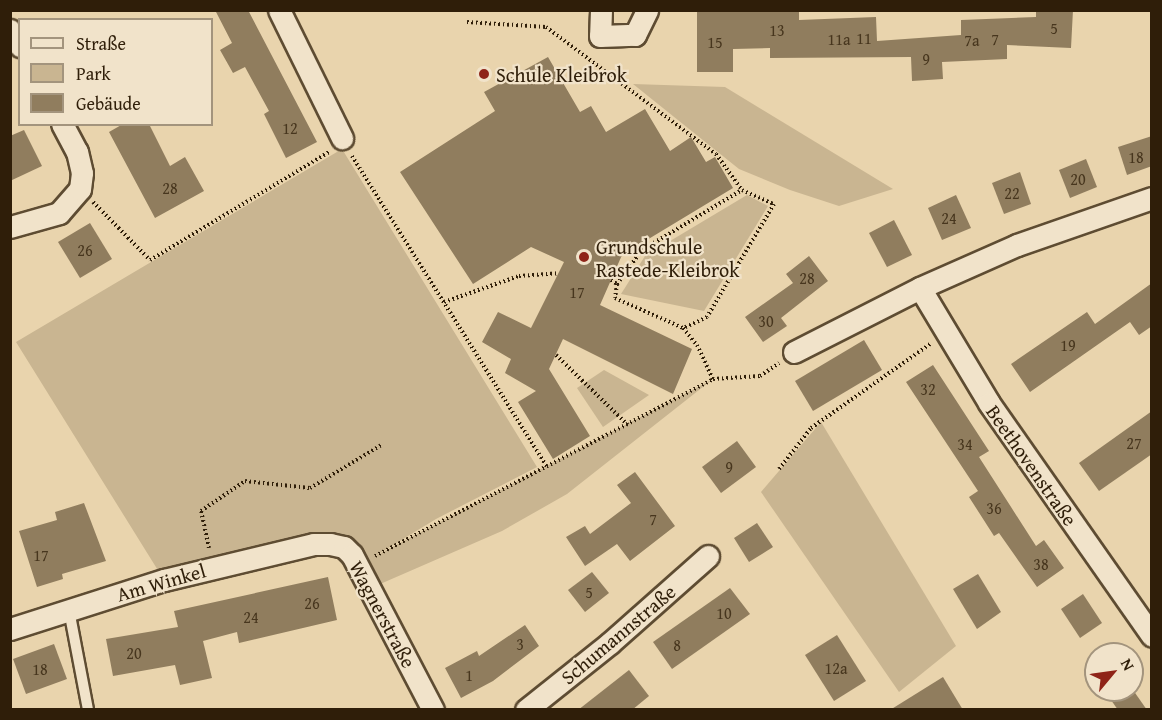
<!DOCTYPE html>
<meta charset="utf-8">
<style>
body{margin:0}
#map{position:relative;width:1162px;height:720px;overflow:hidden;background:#e9d4ad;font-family:"Gentium Book Plus",serif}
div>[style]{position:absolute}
.green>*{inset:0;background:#c9b591}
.building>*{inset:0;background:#907d5e}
.path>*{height:4px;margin-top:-2px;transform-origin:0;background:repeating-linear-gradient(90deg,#2f1e09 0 1.5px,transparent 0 4.5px)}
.roads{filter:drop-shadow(2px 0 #5e4c32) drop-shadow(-2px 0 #5e4c32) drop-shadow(0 2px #5e4c32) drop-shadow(0 -2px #5e4c32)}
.service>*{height:10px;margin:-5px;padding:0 5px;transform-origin:5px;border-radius:5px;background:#f1e3ca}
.minor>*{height:21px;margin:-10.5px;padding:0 10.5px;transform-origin:10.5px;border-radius:10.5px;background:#f1e3ca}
.dots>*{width:16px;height:16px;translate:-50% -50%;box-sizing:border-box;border:3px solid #f1e3ca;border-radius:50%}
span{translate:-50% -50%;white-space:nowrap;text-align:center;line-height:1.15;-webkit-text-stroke:4.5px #f1e3ca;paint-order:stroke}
.number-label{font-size:16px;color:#47361e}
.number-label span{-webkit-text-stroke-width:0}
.poi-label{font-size:20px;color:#2f1e09}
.left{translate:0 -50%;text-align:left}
.street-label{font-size:20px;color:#2f1e09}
.frame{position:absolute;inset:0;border:12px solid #2f1e09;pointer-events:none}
.legend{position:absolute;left:18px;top:18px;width:195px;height:108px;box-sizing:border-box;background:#f1e3ca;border:2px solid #a3947d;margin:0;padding:8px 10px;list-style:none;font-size:18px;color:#2f1e09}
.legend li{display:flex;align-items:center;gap:12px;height:30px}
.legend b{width:30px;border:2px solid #a3947d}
.north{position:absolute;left:1084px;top:642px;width:60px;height:60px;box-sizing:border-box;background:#f1e3ca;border:2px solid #a3947d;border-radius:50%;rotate:61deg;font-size:16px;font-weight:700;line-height:24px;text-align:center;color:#2f1e09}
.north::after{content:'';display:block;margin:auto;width:21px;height:27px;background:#8f2418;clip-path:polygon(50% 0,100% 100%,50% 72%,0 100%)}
</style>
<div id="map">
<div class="green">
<i style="clip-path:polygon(633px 84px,725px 87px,893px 189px,839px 206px,790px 190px,739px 169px)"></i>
<i style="clip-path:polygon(342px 149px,537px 467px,436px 519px,375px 556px,713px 379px,567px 494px,502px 531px,371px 588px,344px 547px,164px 580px,16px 342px)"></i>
<i style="clip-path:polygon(747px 195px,768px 206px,704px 311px,621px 294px,645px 256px)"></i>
<i style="clip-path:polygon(604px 370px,649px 395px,603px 427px,577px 388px)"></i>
<i style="clip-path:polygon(821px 422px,956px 646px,899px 692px,761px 492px)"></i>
</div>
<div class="building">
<i style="clip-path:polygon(215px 10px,248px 10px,317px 142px,286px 158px,264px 114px,269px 111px,245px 67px,233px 73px,220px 50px,232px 43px)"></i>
<i style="clip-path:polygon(1036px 10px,1073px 10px,1071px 48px,1007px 45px,1007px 59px,942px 62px,943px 79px,912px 81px,911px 57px,770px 58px,770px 48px,733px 49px,733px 72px,697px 72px,697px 12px,799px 12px,799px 20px,876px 17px,877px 41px,961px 35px,961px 20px,1036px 17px)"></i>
<i style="clip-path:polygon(548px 57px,580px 112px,591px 106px,606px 132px,645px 109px,670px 151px,691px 137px,706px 162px,715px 157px,733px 188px,622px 255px,600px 305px,692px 349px,673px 394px,563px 339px,549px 369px,590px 436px,553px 459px,518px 402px,536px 391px,505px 373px,511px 359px,482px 342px,498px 312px,531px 328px,564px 262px,531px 247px,473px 284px,400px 172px,495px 111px,484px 92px)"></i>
<i style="clip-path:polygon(123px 124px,149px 124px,170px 166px,185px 157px,204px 191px,155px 218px,109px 132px)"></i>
<i style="clip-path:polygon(24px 130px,42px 166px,10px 181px,10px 136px)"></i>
<i style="clip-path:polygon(1152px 136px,1152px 166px,1127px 175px,1118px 147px)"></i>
<i style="clip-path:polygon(1086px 159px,1097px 187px,1070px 198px,1059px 170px)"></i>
<i style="clip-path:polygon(1020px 172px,1031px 204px,1004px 214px,992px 183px)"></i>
<i style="clip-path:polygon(956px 195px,971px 228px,942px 240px,928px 208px)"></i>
<i style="clip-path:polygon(894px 220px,912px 255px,887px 267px,869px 233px)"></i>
<i style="clip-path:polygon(90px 223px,112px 259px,80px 278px,58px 242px)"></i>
<i style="clip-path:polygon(809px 256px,828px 281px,781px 318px,787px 326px,763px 342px,745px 317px,793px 283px,786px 274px)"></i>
<i style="clip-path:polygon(1152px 283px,1152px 326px,1139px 335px,1130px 322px,1030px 392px,1011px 364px,1087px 312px,1095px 324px)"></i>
<i style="clip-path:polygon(864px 340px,882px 370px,813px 411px,795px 381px)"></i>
<i style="clip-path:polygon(933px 365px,989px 451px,979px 457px,1036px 546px,1044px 540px,1064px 568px,1037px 587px,999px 533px,994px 536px,969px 497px,978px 491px,906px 382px)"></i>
<i style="clip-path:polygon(1152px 411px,1152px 454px,1099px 491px,1079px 463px)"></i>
<i style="clip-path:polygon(737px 441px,756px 467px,721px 493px,702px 467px)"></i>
<i style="clip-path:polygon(635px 472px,675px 526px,630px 561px,617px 544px,585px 566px,566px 537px,585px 526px,590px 534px,631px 503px,617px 485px)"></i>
<i style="clip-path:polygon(84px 503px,106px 561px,62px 574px,63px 579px,37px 587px,19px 531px,57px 520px,55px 512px)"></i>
<i style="clip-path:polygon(757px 523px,773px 547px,749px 562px,734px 538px)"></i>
<i style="clip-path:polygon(592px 572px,609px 593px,585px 612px,568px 590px)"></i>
<i style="clip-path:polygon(978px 574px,1001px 612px,977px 629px,953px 589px)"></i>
<i style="clip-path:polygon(328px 577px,337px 620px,239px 643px,237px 632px,203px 641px,212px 678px,180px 685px,175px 665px,113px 676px,106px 639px,178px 627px,174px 611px)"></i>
<i style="clip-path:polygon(730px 588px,750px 614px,672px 669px,653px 642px)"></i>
<i style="clip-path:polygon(1083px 594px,1102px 623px,1080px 638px,1061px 609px)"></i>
<i style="clip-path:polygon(525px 625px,539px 646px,493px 681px,461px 698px,445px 668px,477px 651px,479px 656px)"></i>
<i style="clip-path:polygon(837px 635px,866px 681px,834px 701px,805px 655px)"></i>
<i style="clip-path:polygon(54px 644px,67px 679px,26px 694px,13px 659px)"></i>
<i style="clip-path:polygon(629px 670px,649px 696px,632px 710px,578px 710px)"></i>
<i style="clip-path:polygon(943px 677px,963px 710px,890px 710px)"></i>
<i style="clip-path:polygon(1104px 690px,1133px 690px,1147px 710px,1118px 710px)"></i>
</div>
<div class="path">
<i style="left:467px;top:22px;width:79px;rotate:3.6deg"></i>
<i style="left:546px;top:27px;width:212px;rotate:36.8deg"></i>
<i style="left:716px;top:154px;width:44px;rotate:54.2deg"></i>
<i style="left:352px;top:156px;width:368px;rotate:57.9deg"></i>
<i style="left:93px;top:202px;width:81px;rotate:45.5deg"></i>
<i style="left:150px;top:260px;width:209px;rotate:-31.1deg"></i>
<i style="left:611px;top:280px;width:7px;rotate:34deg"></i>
<i style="left:617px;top:284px;width:14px;rotate:98deg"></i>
<i style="left:615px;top:298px;width:74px;rotate:23.8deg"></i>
<i style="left:683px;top:328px;width:22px;rotate:51deg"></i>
<i style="left:697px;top:345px;width:38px;rotate:65deg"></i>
<i style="left:617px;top:284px;width:42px;rotate:-53.7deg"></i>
<i style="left:642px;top:250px;width:117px;rotate:-31deg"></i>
<i style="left:742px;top:190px;width:35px;rotate:24deg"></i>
<i style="left:774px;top:204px;width:131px;rotate:120.7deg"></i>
<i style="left:707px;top:317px;width:26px;rotate:155deg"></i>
<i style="left:444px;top:302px;width:79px;rotate:-19.1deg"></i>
<i style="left:519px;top:276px;width:39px;rotate:-4deg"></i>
<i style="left:556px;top:355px;width:100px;rotate:44.2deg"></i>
<i style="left:779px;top:469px;width:52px;rotate:-52deg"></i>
<i style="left:811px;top:428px;width:146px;rotate:-35.2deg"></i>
<i style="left:209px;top:548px;width:38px;rotate:-102deg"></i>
<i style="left:201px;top:511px;width:53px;rotate:-34.3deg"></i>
<i style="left:245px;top:481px;width:65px;rotate:6.1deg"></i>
<i style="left:310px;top:488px;width:85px;rotate:-31.1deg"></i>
<i style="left:375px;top:556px;width:382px;rotate:-27.6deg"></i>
<i style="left:713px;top:379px;width:47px;rotate:-3.7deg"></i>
<i style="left:760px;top:376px;width:23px;rotate:-34deg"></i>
</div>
<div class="roads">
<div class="service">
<i style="left:69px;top:610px;width:102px;rotate:79.2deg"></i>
</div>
<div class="minor">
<i style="left:279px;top:10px;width:143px;rotate:63.8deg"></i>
<i style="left:601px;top:10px;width:26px;rotate:92deg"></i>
<i style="left:600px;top:36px;width:35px;rotate:-2deg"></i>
<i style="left:635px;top:35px;width:28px;rotate:-64deg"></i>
<i style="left:10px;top:30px;width:19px;rotate:58deg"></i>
<i style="left:1152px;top:198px;width:143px;rotate:160.8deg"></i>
<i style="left:1017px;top:245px;width:106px;rotate:156.1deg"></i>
<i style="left:920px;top:288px;width:134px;rotate:59deg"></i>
<i style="left:989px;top:403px;width:284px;rotate:55deg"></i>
<i style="left:10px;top:227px;width:51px;rotate:-15.9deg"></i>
<i style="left:59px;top:213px;width:32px;rotate:-49deg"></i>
<i style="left:80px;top:189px;width:16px;rotate:-83deg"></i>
<i style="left:82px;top:173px;width:22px;rotate:-103deg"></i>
<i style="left:77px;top:152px;width:32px;rotate:-118deg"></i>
<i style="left:794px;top:352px;width:141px;rotate:-26.9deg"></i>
<i style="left:10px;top:629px;width:162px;rotate:-17.7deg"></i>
<i style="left:164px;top:580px;width:154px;rotate:-13.5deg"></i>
<i style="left:314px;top:544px;width:16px"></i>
<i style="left:330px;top:544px;width:14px;rotate:12deg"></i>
<i style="left:344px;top:547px;width:11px;rotate:45deg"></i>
<i style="left:352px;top:555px;width:175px;rotate:62.4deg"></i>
<i style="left:526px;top:710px;width:107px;rotate:-38.6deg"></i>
<i style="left:610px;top:643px;width:131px;rotate:-41.6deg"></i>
</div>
</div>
<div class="dots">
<i style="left:484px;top:74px;background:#8f2418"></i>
<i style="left:584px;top:257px;background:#8f2418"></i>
</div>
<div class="number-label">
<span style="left:1054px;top:28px">5</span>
<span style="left:777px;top:30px">13</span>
<span style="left:864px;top:38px">11</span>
<span style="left:839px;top:39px">11a</span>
<span style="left:995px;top:39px">7</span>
<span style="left:972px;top:40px">7a</span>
<span style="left:715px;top:42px">15</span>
<span style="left:926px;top:59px">9</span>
<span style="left:290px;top:128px">12</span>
<span style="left:1136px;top:157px">18</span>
<span style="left:1078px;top:179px">20</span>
<span style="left:170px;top:188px">28</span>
<span style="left:1012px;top:193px">22</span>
<span style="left:949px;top:218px">24</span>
<span style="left:85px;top:250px">26</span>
<span style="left:807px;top:278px">28</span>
<span style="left:577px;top:292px">17</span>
<span style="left:766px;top:321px">30</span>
<span style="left:1068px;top:345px">19</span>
<span style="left:928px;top:389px">32</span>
<span style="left:1134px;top:443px">27</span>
<span style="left:965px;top:444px">34</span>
<span style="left:729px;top:467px">9</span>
<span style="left:994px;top:508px">36</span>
<span style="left:653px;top:519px">7</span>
<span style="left:41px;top:555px">17</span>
<span style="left:1041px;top:564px">38</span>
<span style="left:589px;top:592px">5</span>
<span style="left:312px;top:603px">26</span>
<span style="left:724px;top:613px">10</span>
<span style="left:251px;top:617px">24</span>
<span style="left:520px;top:644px">3</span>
<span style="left:677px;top:645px">8</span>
<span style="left:134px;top:653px">20</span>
<span style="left:836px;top:668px">12a</span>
<span style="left:40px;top:669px">18</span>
<span style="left:469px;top:675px">1</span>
</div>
<div class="poi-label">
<span class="left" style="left:496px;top:74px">Schule Kleibrok</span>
<span class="left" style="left:596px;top:258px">Grundschule<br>Rastede-Kleibrok</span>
</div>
<div class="street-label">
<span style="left:1032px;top:465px;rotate:55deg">Beethovenstraße</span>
<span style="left:161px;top:582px;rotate:-16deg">Am Winkel</span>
<span style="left:383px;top:614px;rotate:62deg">Wagnerstraße</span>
<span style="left:618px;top:634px;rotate:-40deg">Schumannstraße</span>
</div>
<div class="frame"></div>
<ul class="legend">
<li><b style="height:8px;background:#f1e3ca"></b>Straße</li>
<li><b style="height:16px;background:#c9b591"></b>Park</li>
<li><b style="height:16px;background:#907d5e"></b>Gebäude</li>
</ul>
<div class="north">N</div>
</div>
